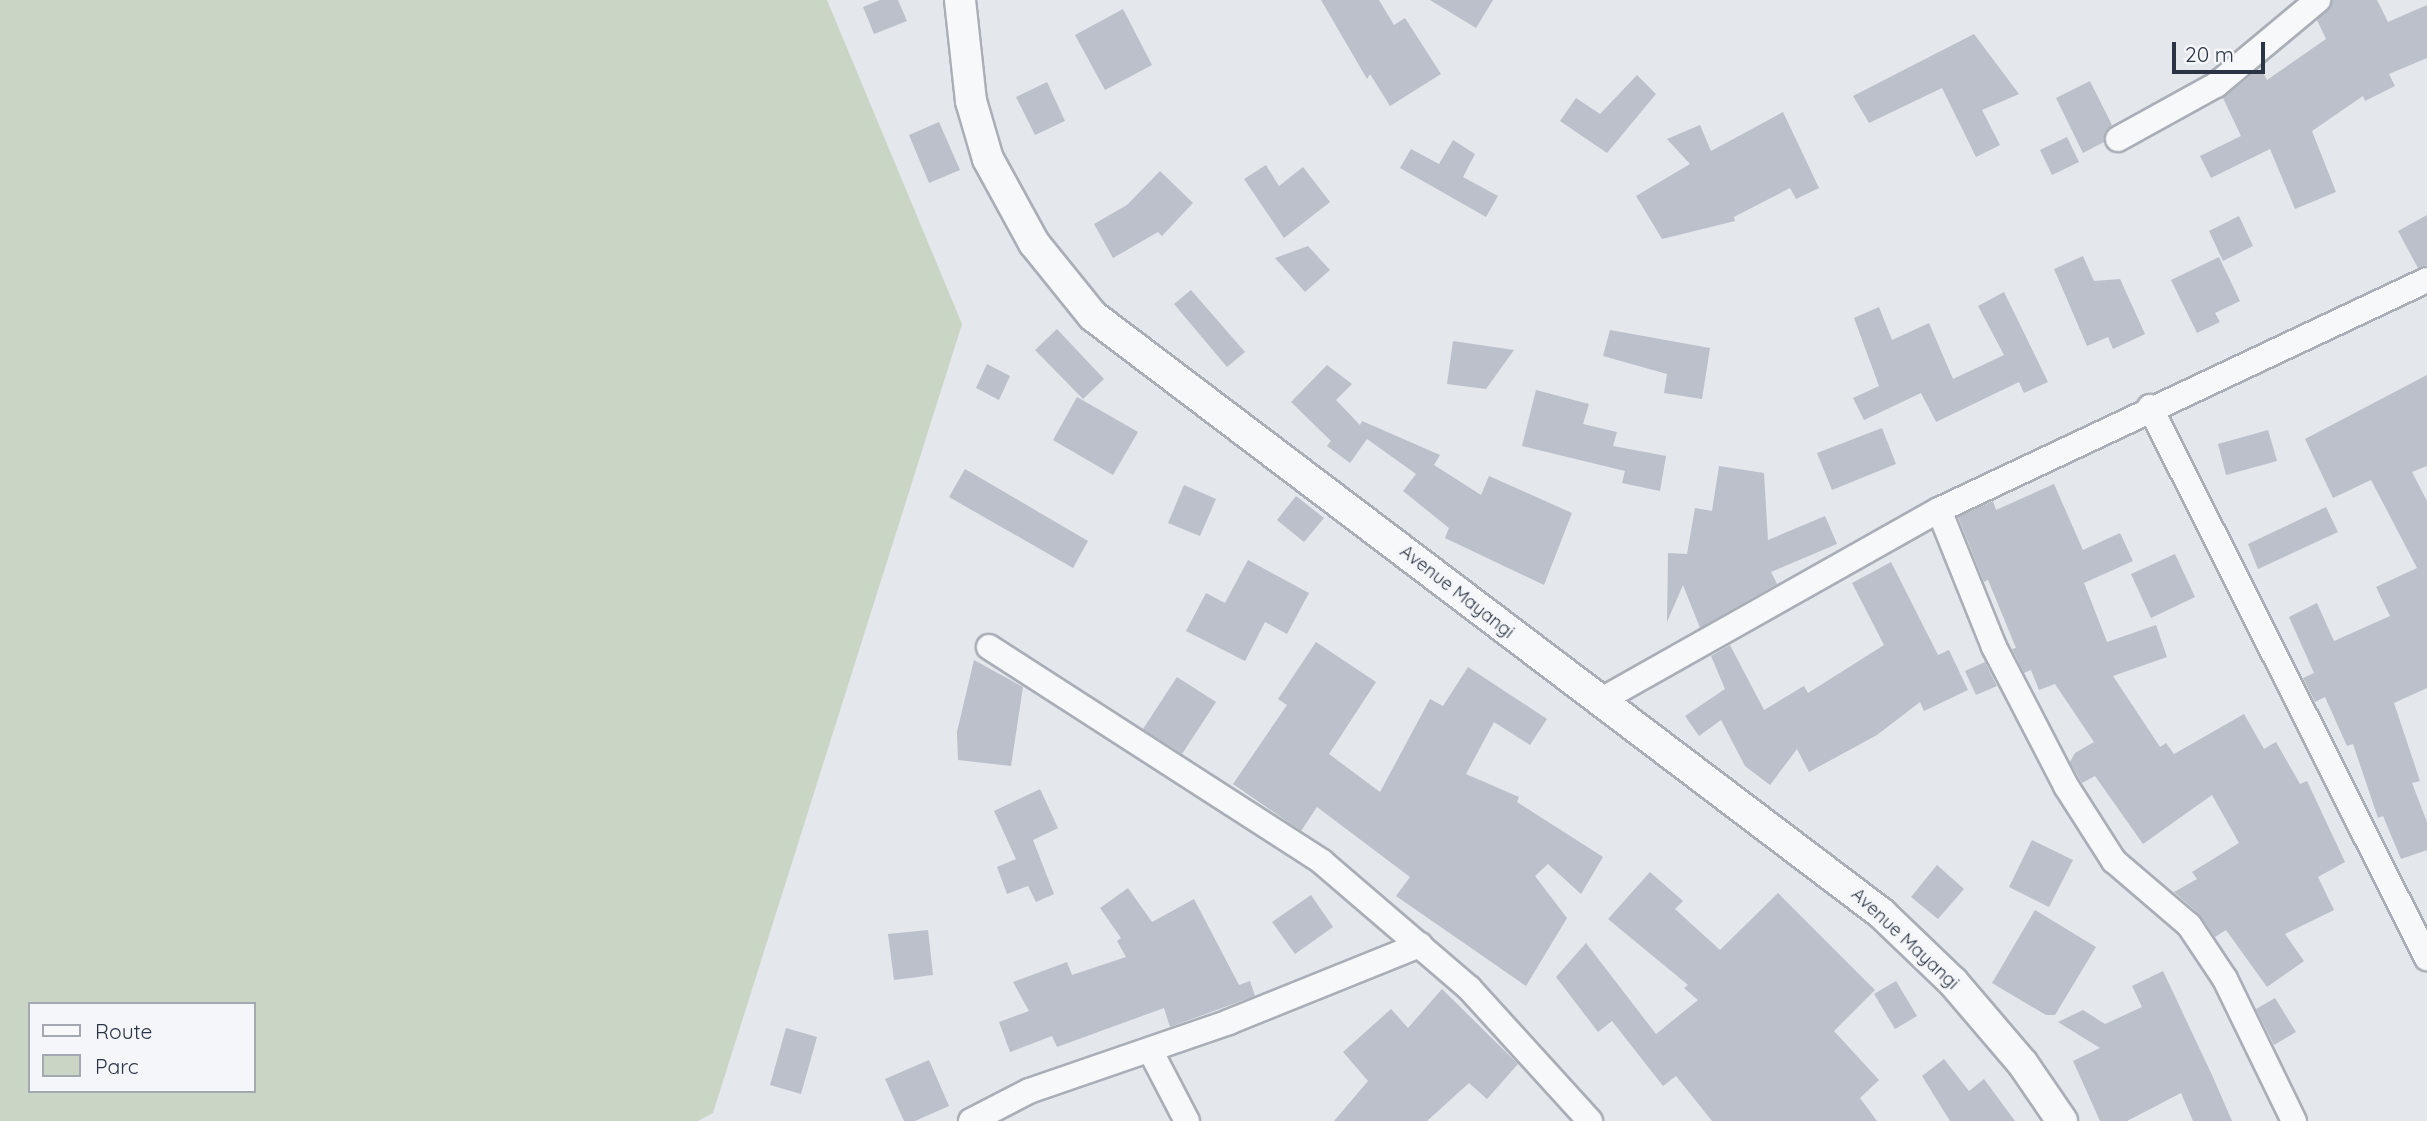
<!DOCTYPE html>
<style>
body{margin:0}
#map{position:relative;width:2427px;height:1121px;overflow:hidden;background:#e4e7ec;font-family:Quicksand,sans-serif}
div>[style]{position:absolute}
.green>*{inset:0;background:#c9d6c5}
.building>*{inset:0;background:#bbc0ca}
.roads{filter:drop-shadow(2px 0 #a9aeb7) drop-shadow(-2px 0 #a9aeb7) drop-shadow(0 2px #a9aeb7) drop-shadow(0 -2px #a9aeb7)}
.minor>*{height:24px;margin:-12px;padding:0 12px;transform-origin:12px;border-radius:12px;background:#f7f8fa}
.tertiary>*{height:30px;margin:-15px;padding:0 15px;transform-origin:15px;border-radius:15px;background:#f7f8fa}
span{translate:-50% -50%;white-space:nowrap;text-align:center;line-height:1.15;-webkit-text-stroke:7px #f4f6f9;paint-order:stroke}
.street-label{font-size:18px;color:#2b3445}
.legend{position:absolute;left:28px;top:1002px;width:228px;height:91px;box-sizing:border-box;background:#f4f6f9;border:2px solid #a4a8b1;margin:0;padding:9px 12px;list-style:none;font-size:21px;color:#2b3445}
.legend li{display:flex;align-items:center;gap:14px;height:35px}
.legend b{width:35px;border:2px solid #a4a8b1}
.scale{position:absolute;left:2172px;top:42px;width:93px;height:32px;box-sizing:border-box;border:4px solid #2b3445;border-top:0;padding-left:9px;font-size:21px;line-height:24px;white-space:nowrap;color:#2b3445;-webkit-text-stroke:5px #f4f6f9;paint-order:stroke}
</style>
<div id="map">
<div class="green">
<i style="clip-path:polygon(evenodd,0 0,827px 0,962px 324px,713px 1113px,698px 1121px,0 1121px,0 0,30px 1004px,254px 1004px,254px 1091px,30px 1091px,30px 1004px)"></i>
</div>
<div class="building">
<i style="clip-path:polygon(880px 0,898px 0,907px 21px,874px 34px,863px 7px)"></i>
<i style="clip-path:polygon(1321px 0,1379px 0,1394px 25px,1405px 18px,1441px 74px,1390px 106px,1370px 74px,1367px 79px)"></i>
<i style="clip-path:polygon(1430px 0,1493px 0,1476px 28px)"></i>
<i style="clip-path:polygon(2333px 0,2377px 0,2388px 22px,2427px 5px,2427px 58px,2389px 74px,2395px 86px,2365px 101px,2363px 96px,2312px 131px,2336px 192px,2295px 209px,2270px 149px,2211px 178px,2200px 156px,2241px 136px,2223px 98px,2254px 73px,2261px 69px,2267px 80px,2326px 39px,2317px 20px)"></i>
<i style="clip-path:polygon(1123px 9px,1152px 65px,1105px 90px,1075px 35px)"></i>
<i style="clip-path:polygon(1974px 34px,2019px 94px,1982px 110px,2000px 145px,1976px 157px,1942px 88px,1869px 123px,1853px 96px)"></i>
<i style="clip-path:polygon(1637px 75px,1656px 94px,1607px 153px,1560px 121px,1576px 98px,1600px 114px)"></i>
<i style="clip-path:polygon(2090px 81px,2112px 125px,2105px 132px,2104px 142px,2083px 153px,2056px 98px)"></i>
<i style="clip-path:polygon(1047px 82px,1065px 121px,1035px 135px,1016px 97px)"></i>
<i style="clip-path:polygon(1783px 112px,1819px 188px,1796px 199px,1790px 188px,1734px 217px,1735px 221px,1662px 239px,1636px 196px,1690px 164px,1667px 139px,1700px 125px,1711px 151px)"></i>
<i style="clip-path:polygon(939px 122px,960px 170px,929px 183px,909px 135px)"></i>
<i style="clip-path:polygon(2067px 137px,2079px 162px,2052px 175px,2040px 150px)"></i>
<i style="clip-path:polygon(1453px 140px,1475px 154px,1463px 177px,1498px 196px,1486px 217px,1400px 168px,1411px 149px,1439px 164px)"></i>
<i style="clip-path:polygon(1266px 165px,1279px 186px,1303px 167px,1330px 202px,1284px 238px,1244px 179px)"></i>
<i style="clip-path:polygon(1160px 171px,1193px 203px,1162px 236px,1158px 232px,1113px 258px,1094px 224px,1127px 205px)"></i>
<i style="clip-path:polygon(2427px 215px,2427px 265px,2418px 268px,2398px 231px)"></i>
<i style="clip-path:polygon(2239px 216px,2253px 246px,2223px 261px,2209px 231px)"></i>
<i style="clip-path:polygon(1308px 246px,1330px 270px,1305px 292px,1275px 258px)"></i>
<i style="clip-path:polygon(2083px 256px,2094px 281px,2120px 279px,2145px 334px,2113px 349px,2108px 337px,2087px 346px,2054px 269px)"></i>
<i style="clip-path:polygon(2219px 257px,2240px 301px,2215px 313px,2220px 322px,2197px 333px,2171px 280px)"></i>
<i style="clip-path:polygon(1191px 290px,1245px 352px,1227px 367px,1174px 304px)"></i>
<i style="clip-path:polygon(2004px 292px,2048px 382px,2024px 393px,2019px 382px,1936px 422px,1921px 393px,1864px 420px,1853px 398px,1879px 386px,1854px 318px,1879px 307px,1892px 340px,1929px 323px,1953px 379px,2004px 355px,1978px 306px)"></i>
<i style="clip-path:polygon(1057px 329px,1104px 379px,1083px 399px,1035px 350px)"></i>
<i style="clip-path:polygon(1610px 330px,1710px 348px,1702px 399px,1664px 393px,1667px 374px,1603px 356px)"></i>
<i style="clip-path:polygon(1453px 341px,1514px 350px,1486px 389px,1447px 384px)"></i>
<i style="clip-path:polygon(987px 364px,1010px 376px,999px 400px,976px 388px)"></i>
<i style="clip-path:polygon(1327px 365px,1352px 384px,1336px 400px,1360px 425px,1362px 421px,1440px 455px,1434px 465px,1481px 495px,1489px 476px,1572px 513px,1544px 585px,1445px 538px,1449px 528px,1403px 491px,1416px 474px,1367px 439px,1350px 463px,1327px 446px,1331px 441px,1291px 402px)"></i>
<i style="clip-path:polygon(2427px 375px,2427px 466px,2412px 472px,2427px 501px,2427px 688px,2394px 703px,2420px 781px,2412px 783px,2427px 822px,2427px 850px,2401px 859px,2383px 816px,2378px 818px,2353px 744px,2347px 746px,2325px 697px,2315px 702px,2303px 678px,2314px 673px,2289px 617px,2317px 603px,2334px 641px,2390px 616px,2376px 587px,2417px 568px,2371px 480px,2333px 498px,2305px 439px)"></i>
<i style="clip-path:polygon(1536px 390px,1589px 404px,1583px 424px,1617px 432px,1613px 446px,1666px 456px,1660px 491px,1622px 483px,1625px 471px,1522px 446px)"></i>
<i style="clip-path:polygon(1077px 397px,1138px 432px,1113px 475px,1053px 440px)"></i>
<i style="clip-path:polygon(1882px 428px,1896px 464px,1832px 490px,1817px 453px)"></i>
<i style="clip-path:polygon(2268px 430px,2277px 461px,2226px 475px,2218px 444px)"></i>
<i style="clip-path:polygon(1719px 466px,1764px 473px,1768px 540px,1825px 516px,1837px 544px,1771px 572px,1777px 584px,1700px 628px,1683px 585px,1667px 622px,1668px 553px,1687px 554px,1695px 508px,1712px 511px)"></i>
<i style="clip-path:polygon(965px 469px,1088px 541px,1073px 568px,949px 497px)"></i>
<i style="clip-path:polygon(2054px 484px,2083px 550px,2120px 533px,2133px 561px,2084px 583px,2107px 642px,2156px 625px,2167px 657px,2113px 676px,2160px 747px,2166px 743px,2174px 754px,2244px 714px,2264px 749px,2276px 742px,2300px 784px,2307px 781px,2345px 862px,2318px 877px,2334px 910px,2285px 934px,2304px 961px,2267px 987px,2226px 930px,2215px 937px,2199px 914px,2174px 892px,2197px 879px,2192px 872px,2239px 843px,2212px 795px,2143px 844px,2095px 776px,2082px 783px,2070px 762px,2075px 753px,2094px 742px,2055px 684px,2039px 690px,2031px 670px,2024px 673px,2012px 649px,2016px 648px,1988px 580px,1984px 582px,1958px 517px,1993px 501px,1996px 510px)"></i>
<i style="clip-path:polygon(1184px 485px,1216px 499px,1200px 536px,1168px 523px)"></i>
<i style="clip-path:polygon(1296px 496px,1324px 518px,1304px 542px,1277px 520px)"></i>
<i style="clip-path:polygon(2326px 507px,2338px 532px,2258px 569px,2248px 544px)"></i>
<i style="clip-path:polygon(2175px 554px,2195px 597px,2151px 618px,2131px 574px)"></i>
<i style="clip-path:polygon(1248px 560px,1309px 593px,1287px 634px,1265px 622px,1245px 661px,1186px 631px,1206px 593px,1225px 603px)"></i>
<i style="clip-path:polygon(1891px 562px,1938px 655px,1949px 650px,1968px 690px,1924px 711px,1920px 702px,1877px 735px,1809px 772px,1797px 749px,1770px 785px,1745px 766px,1721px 720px,1699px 736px,1685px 716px,1725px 689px,1711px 656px,1730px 645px,1764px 710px,1804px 686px,1808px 693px,1884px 645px,1852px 583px)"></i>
<i style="clip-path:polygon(1316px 642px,1376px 682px,1329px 754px,1380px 792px,1430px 699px,1443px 706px,1468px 667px,1547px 719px,1530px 745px,1494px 722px,1466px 774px,1519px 797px,1517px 802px,1603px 857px,1581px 894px,1548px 864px,1535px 876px,1567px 918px,1526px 986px,1396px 896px,1410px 877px,1317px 807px,1301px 831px,1233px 784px,1287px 705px,1278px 699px)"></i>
<i style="clip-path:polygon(974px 660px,1023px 687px,1011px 766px,958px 760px,957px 732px)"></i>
<i style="clip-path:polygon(1985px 662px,1997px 686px,1976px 695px,1965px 671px)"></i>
<i style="clip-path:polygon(1177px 677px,1216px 702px,1182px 754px,1143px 729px)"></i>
<i style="clip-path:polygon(1040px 789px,1058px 828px,1033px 840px,1054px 894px,1036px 902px,1028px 886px,1007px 894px,997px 867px,1016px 859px,994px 811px)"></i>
<i style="clip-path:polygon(2032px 840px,2073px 860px,2049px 907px,2009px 887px)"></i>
<i style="clip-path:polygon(1937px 865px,1964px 889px,1938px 919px,1911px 897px)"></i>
<i style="clip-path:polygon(1650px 872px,1683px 901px,1675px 909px,1720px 950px,1778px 893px,1875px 990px,1834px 1031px,1879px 1080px,1860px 1098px,1877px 1121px,1712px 1121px,1676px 1076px,1663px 1086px,1612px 1021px,1598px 1032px,1556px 977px,1586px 943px,1656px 1034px,1698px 1000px,1684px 988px,1688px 985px,1608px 919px)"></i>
<i style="clip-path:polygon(1128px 888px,1152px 922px,1194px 899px,1239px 985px,1250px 981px,1255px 996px,1170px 1027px,1164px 1008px,1057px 1047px,1052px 1036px,1010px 1052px,999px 1022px,1029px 1011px,1013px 982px,1067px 962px,1072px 975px,1126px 957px,1117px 941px,1121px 938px,1100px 908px)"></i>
<i style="clip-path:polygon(1311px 895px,1333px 927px,1295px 954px,1272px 922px)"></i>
<i style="clip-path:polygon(2035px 910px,2096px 947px,2055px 1015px,2046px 1015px,1992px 983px)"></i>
<i style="clip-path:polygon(928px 930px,933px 975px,894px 980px,888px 934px)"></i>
<i style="clip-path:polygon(2163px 971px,2212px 1075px,2232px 1121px,2193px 1121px,2181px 1093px,2127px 1121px,2100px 1121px,2073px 1061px,2100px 1048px,2058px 1022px,2083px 1010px,2105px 1024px,2142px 1007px,2132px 986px)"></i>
<i style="clip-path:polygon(1896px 981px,1917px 1016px,1895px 1029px,1874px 994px)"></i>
<i style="clip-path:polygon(1442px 989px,1518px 1064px,1487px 1099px,1469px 1083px,1427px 1121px,1334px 1121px,1368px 1081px,1343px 1052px,1391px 1009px,1408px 1028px)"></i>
<i style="clip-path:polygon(2275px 998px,2296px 1032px,2274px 1045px,2256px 1009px)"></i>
<i style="clip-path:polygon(786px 1028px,817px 1037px,801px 1094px,770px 1085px)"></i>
<i style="clip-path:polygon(1944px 1059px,1969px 1091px,1984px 1079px,2015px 1121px,1950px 1121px,1922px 1076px)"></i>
<i style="clip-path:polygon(929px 1060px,949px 1106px,915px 1121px,904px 1121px,885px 1079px)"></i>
</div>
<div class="roads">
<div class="minor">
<i style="left:2118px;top:139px;width:112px;rotate:-28.9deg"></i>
<i style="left:2216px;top:85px;width:133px;rotate:-39.8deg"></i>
<i style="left:2150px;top:407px;width:617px;rotate:63.31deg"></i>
<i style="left:1939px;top:510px;width:148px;rotate:68.1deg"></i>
<i style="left:1994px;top:647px;width:157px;rotate:62.6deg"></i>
<i style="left:2066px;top:786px;width:89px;rotate:57.4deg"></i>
<i style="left:2114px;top:861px;width:99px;rotate:40.5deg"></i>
<i style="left:2189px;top:925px;width:65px;rotate:56.3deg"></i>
<i style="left:2225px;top:979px;width:158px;rotate:64.1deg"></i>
<i style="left:989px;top:647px;width:396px;rotate:32.8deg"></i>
<i style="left:1322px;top:862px;width:194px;rotate:40.6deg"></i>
<i style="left:1469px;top:988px;width:180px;rotate:47.7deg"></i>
<i style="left:1598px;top:702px;width:391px;rotate:-29.4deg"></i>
<i style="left:1939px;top:510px;width:539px;rotate:-25.24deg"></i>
<i style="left:1150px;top:1050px;width:80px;rotate:62.5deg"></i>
<i style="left:971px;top:1121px;width:65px;rotate:-27.3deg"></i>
<i style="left:1029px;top:1091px;width:212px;rotate:-19deg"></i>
<i style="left:1229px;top:1022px;width:206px;rotate:-22deg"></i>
</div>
<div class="tertiary">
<i style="left:960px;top:0;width:102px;rotate:83.8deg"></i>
<i style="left:971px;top:101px;width:60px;rotate:73.7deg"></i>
<i style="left:988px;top:159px;width:96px;rotate:61.3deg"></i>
<i style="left:1034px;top:243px;width:94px;rotate:51.1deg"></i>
<i style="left:1093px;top:316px;width:989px;rotate:37.15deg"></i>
<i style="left:1881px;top:913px;width:100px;rotate:43.8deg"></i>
<i style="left:1953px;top:982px;width:108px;rotate:49.5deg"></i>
<i style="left:2023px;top:1064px;width:69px;rotate:55.6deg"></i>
</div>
</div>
<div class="street-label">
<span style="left:1457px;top:592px;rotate:38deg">Avenue Mayangi</span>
<span style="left:1905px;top:939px;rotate:43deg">Avenue Mayangi</span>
</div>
<ul class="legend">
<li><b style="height:9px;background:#f7f8fa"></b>Route</li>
<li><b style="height:19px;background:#c9d6c5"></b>Parc</li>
</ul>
<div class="scale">20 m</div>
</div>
